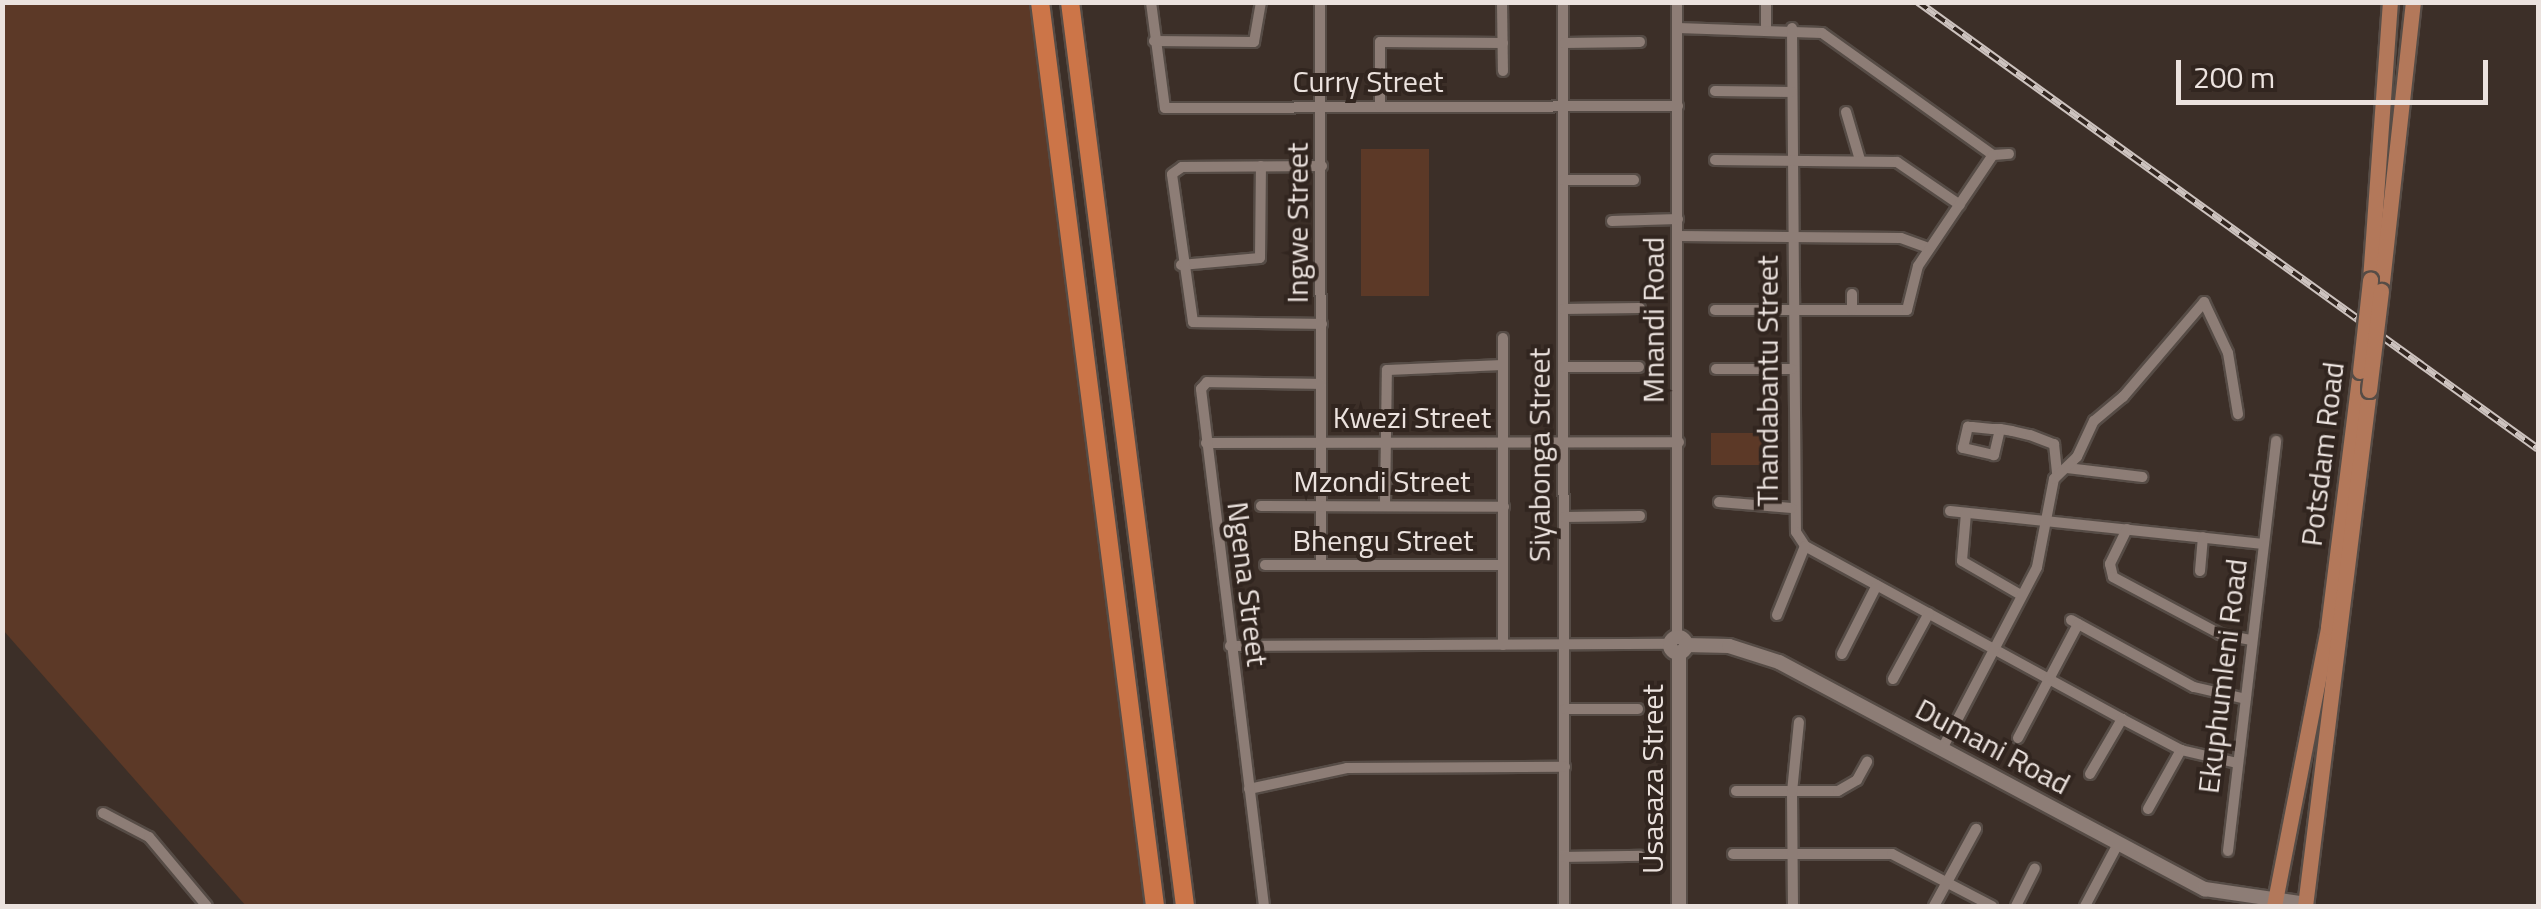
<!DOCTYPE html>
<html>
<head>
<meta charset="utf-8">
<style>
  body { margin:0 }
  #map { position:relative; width:2541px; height:909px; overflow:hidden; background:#3c2f28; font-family:"Titillium Web",sans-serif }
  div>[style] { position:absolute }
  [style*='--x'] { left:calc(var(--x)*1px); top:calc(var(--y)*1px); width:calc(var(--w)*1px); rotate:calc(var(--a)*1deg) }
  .green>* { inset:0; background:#5c3927; transform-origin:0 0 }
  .roads { filter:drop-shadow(2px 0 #564c46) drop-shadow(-2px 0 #564c46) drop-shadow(0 2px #564c46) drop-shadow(0 -2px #564c46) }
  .street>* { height:10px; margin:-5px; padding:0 5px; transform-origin:5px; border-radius:5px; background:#8d7d76 }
  .secondary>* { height:14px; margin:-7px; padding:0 7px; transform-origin:7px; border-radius:7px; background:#8d7d76 }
  .secondary>.ring { margin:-7px; padding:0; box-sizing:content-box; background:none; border:14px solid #8d7d76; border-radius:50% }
  .primary>* { height:15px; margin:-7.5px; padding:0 7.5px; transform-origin:7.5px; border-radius:7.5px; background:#b3785a }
  .highway>* { height:18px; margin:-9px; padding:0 9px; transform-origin:9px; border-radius:9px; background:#cc7548 }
  .rail>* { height:8px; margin-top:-4px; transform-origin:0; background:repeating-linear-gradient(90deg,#31251f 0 11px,#cdc3bf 0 22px); box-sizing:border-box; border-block:2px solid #cdc3bf }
  .bridges { filter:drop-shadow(2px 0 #564c46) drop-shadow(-2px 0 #564c46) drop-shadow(0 2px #564c46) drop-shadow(0 -2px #564c46) }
  .primary-bridge>* { height:15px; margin:-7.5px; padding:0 7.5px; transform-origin:7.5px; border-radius:7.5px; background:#b3785a }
  span { translate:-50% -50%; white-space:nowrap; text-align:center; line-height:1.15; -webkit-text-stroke:8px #31251f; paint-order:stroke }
  .street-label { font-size:30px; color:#ebe2de }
  .frame { position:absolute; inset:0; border:5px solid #ebe2de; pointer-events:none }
  .scale { position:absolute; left:2176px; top:60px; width:312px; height:45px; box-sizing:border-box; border:5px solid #ebe2de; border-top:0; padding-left:12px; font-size:30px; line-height:35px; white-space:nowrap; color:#ebe2de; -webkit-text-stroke:8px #31251f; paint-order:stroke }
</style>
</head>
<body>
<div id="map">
  <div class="green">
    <div style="clip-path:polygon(2px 3px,1030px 3px,1144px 906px,246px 906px,3px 630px)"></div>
    <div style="left:1361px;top:149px;width:68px;height:147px"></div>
    <div style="left:1764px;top:433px;width:32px;height:53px;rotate:90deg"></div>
  </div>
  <div class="roads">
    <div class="street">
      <div style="--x:1151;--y:2;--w:107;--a:82.5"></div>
      <div style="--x:1165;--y:108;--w:513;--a:-0.22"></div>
      <div style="--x:1320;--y:2;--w:563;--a:89.9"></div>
      <div style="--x:1502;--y:2;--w:69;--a:89.2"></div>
      <div style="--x:1563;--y:2;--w:904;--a:89.94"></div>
      <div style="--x:1766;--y:2;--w:26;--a:90"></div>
      <div style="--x:1678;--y:28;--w:144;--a:2"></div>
      <div style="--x:1822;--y:33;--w:210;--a:35.5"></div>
      <div style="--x:1792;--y:28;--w:504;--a:89.55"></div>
      <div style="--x:1796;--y:532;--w:17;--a:57"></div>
      <div style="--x:1805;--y:546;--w:361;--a:28.6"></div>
      <div style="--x:2122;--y:719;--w:67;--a:27.7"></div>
      <div style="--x:2181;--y:750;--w:57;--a:13.1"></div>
      <div style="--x:1154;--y:41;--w:100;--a:0.6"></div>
      <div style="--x:1254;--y:42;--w:41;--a:-80.1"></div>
      <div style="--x:1564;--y:43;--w:76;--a:-0.8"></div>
      <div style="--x:1715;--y:91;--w:77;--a:0.7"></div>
      <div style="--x:1380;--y:106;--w:64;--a:-90"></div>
      <div style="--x:1380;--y:42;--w:123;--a:0.5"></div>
      <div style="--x:1846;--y:112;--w:50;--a:73.7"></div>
      <div style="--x:1993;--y:155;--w:16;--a:-4"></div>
      <div style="--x:1715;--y:160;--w:182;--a:0.6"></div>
      <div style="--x:1897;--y:162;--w:76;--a:34.3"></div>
      <div style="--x:1563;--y:180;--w:71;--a:0"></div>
      <div style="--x:1612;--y:221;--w:66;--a:-1.7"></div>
      <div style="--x:1678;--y:236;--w:223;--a:0.5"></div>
      <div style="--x:1901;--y:238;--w:30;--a:20"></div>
      <div style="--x:1181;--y:265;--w:79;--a:-5.1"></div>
      <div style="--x:1260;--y:258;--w:92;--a:-89.4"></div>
      <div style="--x:1563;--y:309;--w:77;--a:-0.7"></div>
      <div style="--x:1715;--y:310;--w:192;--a:0"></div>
      <div style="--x:1907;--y:310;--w:45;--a:-76"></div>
      <div style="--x:1918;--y:266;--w:134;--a:-56"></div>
      <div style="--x:1852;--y:310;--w:16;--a:-90"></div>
      <div style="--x:1322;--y:324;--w:129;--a:-179.1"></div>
      <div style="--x:1193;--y:322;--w:149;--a:-98.1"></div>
      <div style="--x:1172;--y:174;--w:12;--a:-35"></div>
      <div style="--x:1182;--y:167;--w:140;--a:-0.4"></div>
      <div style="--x:1563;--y:367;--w:76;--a:0"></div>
      <div style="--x:1716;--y:369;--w:76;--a:0"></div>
      <div style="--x:2000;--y:429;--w:27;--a:103"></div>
      <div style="--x:1994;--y:455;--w:32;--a:-167"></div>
      <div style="--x:1963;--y:448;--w:22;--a:-77"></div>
      <div style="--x:1968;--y:427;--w:4;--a:0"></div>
      <div style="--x:1972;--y:427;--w:20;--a:6"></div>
      <div style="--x:1992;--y:429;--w:8;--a:0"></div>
      <div style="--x:2000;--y:429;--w:12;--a:9"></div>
      <div style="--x:2012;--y:431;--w:18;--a:13"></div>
      <div style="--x:2030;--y:435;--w:26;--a:21"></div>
      <div style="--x:2054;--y:444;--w:31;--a:84"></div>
      <div style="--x:1206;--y:443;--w:473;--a:-0.1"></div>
      <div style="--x:2067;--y:468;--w:76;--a:6.8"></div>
      <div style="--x:1719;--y:502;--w:73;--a:4.7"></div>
      <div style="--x:1385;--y:505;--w:135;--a:-89.2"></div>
      <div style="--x:1387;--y:370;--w:116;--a:-2.5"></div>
      <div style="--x:1261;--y:506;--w:243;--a:0.2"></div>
      <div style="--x:1950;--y:511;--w:315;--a:6"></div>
      <div style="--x:1966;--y:513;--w:48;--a:94.8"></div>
      <div style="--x:1962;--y:561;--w:68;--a:30"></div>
      <div style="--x:1564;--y:517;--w:76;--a:-0.8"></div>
      <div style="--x:2127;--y:529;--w:39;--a:116"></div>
      <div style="--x:2110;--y:564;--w:13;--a:77"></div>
      <div style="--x:2113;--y:577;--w:121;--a:28"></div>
      <div style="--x:2220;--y:634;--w:32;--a:11"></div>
      <div style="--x:1265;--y:565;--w:237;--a:0"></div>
      <div style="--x:2200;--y:571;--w:34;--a:-85"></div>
      <div style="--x:1777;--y:615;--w:74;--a:-67.9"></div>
      <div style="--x:2071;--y:620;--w:140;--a:28.6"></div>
      <div style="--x:2194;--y:687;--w:53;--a:13"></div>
      <div style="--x:1677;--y:637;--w:635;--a:-90"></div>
      <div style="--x:1503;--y:645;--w:307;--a:-90"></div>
      <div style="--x:1230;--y:646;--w:440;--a:-0.3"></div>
      <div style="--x:1842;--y:654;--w:77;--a:-63.1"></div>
      <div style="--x:1893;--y:679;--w:75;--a:-61.4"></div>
      <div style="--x:1565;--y:709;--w:73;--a:0"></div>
      <div style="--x:2018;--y:738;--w:129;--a:-62.2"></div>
      <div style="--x:1942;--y:749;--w:205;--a:-62.4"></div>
      <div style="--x:2037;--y:567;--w:90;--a:-79.1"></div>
      <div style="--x:2054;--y:479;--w:32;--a:-44"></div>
      <div style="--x:2077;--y:457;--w:40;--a:-65"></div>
      <div style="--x:2094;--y:421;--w:38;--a:-40"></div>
      <div style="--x:2123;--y:397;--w:125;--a:-49.5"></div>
      <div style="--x:2204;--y:302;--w:56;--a:64.8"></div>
      <div style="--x:2228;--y:353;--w:62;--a:80.7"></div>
      <div style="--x:2090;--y:774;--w:64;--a:-59.8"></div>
      <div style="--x:1249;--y:789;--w:100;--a:-12.1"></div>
      <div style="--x:1347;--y:768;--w:218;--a:-0.3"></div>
      <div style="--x:1736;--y:791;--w:102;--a:0"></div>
      <div style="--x:1838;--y:791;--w:22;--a:-30"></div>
      <div style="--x:1857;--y:780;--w:21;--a:-61"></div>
      <div style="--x:2148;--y:809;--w:68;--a:-60.8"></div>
      <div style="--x:103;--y:813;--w:52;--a:27.6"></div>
      <div style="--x:149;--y:837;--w:90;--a:50"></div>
      <div style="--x:2228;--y:851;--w:413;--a:-83.3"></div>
      <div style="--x:1733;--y:854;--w:159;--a:0"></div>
      <div style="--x:1892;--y:854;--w:113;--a:27.5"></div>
      <div style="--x:1564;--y:857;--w:76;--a:-0.8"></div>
      <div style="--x:1264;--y:906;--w:521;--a:-96.95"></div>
      <div style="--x:1201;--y:389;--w:9;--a:-49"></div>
      <div style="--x:1207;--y:382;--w:114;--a:1"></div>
      <div style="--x:1793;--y:906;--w:114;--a:-90.5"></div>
      <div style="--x:1792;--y:792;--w:70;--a:-84.3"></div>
      <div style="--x:1934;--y:906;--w:88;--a:-61.4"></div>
      <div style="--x:2016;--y:906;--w:42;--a:-63.4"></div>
      <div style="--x:2085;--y:906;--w:70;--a:-62"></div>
    </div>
    <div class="secondary">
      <div class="ring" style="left:1670px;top:637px;width:2px;height:2px"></div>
      <div style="--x:1686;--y:645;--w:43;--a:1.3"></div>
      <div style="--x:1729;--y:646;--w:52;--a:17.7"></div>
      <div style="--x:1779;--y:662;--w:483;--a:28.1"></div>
      <div style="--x:2205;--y:889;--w:102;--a:8.4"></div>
      <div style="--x:1679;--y:652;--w:254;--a:90"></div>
    </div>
    <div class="primary">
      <div style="--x:2370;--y:280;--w:279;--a:-85.9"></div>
      <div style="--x:2381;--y:291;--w:291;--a:-83.7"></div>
      <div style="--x:2274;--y:906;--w:284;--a:-79"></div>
      <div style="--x:2328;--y:627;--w:258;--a:-82.9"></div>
      <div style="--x:2305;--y:906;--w:520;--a:-82.93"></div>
    </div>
    <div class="highway">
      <div style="--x:1040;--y:2;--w:911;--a:82.75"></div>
      <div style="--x:1070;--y:2;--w:911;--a:82.75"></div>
    </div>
  </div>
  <div class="rail">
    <div style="--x:1918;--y:2;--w:764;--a:35.79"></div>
  </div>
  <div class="bridges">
    <div class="primary-bridge">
      <div style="--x:2360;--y:371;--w:92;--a:-83.7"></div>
      <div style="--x:2369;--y:390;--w:100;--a:-83.1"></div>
    </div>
  </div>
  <div class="street-label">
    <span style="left:1368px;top:81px">Curry Street</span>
    <span style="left:1297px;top:223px;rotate:-90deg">Ingwe Street</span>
    <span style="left:1653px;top:320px;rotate:-90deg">Mnandi Road</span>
    <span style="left:1767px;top:381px;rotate:-90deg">Thandabantu Street</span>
    <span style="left:1412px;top:417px">Kwezi Street</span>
    <span style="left:2322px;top:454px;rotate:-83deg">Potsdam Road</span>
    <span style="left:1539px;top:455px;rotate:-90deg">Siyabonga Street</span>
    <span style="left:1382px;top:481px">Mzondi Street</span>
    <span style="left:1383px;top:540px">Bhengu Street</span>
    <span style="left:1248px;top:584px;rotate:83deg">Ngena Street</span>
    <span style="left:2222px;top:676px;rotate:-83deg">Ekuphumleni Road</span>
    <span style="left:1993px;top:746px;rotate:28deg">Dumani Road</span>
    <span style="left:1652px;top:779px;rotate:-90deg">Usasaza Street</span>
  </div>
  <div class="frame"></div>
  <div class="scale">200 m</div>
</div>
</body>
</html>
